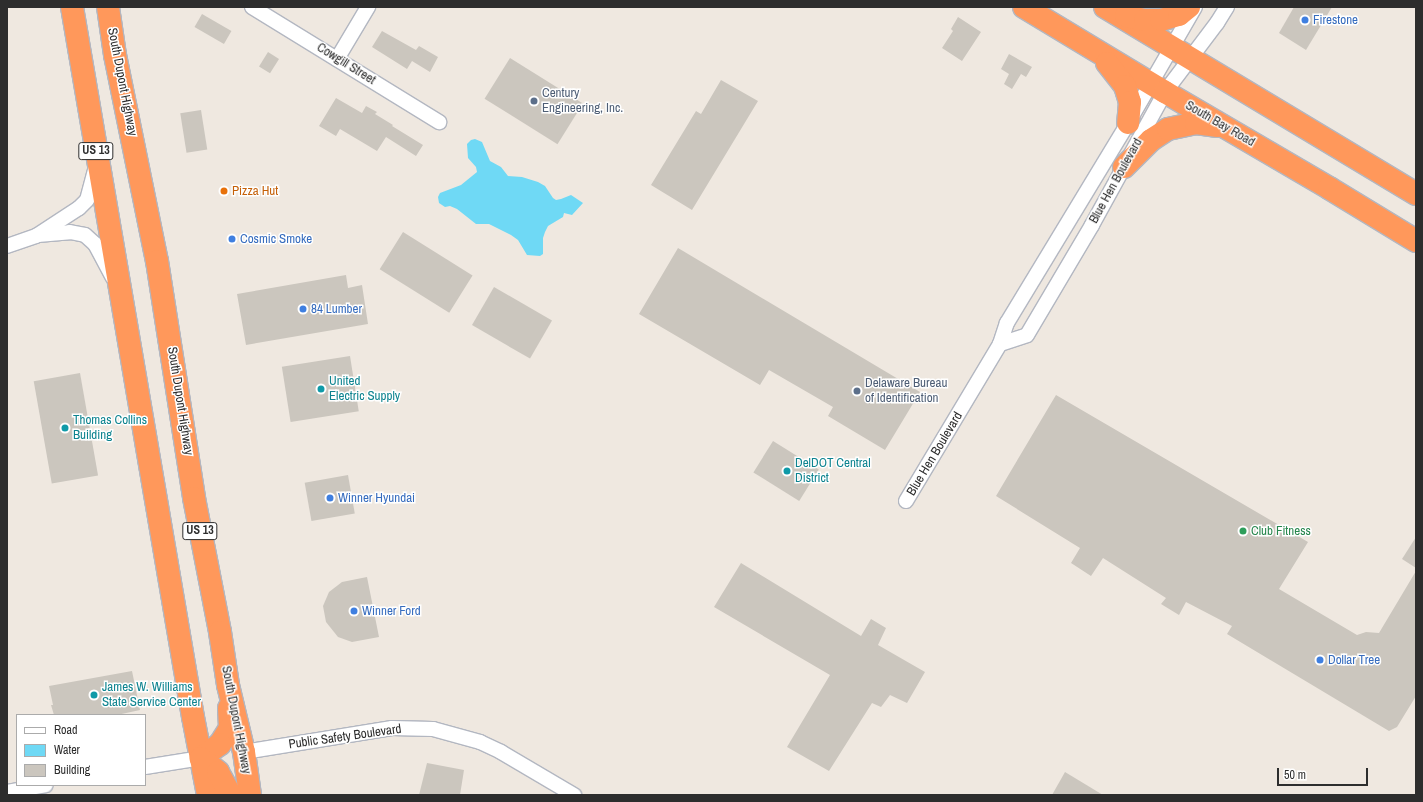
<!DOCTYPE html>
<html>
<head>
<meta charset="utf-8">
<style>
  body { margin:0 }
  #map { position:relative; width:1423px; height:802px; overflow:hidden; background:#efe8e0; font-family:"Archivo Narrow",sans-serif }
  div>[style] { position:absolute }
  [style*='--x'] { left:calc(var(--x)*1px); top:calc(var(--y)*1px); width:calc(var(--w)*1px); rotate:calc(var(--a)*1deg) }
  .water>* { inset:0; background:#6fd9f5 }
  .building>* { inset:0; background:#cbc6be; transform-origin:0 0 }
  .roads { filter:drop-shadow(1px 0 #b3b7c1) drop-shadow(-1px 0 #b3b7c1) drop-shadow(0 1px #b3b7c1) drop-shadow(0 -1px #b3b7c1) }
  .street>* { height:14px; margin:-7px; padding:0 7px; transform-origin:7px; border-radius:7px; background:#fff }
  .highway>* { height:22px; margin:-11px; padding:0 11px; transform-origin:11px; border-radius:11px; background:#ff985b }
  .dots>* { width:11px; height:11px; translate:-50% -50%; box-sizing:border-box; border:2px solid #fff; border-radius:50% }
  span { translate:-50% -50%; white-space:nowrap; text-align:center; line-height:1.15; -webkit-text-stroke:3px #fff; paint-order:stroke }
  .shield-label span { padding:1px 3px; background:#fff; border:1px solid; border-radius:3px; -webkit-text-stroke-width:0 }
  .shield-label { font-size:12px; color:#2d2d2d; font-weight:700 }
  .shop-label { font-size:13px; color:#366cbe }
  .left { translate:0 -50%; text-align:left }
  .street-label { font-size:13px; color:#2d2d2d }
  .service-label { font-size:13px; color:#4e5e75 }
  .food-label { font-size:13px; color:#c56008 }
  .culture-label { font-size:13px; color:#0d838f }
  .leisure-label { font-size:13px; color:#27864d }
  .frame { position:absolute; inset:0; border:8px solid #2d2d2d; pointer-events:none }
  .legend { position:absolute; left:16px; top:714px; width:130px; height:72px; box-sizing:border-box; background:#fff; border:1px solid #ababab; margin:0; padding:5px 7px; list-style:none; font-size:12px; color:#2d2d2d }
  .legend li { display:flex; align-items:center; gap:8px; height:20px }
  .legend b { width:20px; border:1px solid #ababab }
  .scale { position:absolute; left:1277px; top:768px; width:91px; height:18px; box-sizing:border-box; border:2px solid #2d2d2d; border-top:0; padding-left:5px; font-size:12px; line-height:14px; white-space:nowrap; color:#2d2d2d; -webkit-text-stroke:3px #fff; paint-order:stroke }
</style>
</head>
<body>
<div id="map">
  <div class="water">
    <div style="clip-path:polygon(475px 139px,482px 142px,490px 161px,501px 167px,508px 176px,522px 177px,538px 182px,545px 186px,553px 198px,556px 200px,561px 199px,571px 195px,583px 203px,572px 215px,564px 213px,563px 217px,548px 226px,545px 232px,543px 238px,543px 254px,540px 256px,527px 255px,518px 240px,511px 235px,489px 224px,476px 224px,457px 209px,450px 206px,445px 207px,439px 203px,438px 197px,440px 193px,461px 185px,477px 172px,476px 167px,468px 158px,467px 144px,471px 140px)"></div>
  </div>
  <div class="building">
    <div style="clip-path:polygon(1294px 7px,1332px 7px,1306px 50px,1279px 33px)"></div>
    <div style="left:202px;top:14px;width:34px;height:15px;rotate:30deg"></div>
    <div style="clip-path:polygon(958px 17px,981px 32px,962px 61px,942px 48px,953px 31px,951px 29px)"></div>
    <div style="clip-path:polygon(382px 31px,416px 50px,419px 46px,438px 57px,430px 72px,412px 61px,407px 69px,372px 47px)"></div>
    <div style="left:268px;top:52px;width:13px;height:17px;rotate:32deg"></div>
    <div style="clip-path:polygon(1009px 54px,1032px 67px,1026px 77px,1021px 74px,1012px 89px,1004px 84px,1009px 74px,1001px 69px)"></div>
    <div style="left:510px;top:58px;width:86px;height:48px;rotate:32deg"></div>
    <div style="clip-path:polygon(721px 80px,758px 101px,692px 210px,651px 185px,696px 111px,701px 114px)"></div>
    <div style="clip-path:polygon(336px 98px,362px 113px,366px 106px,377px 112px,375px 114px,393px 125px,392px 126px,423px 145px,416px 156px,386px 137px,377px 151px,340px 129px,336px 136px,319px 126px)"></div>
    <div style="left:201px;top:110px;width:40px;height:21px;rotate:81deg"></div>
    <div style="left:403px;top:232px;width:82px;height:44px;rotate:32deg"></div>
    <div style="clip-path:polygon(678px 248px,920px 392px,885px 450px,828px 416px,833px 407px,769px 370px,760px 385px,639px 314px)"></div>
    <div style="clip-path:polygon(346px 275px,348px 288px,362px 285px,368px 324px,246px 345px,237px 294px)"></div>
    <div style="left:494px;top:287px;width:67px;height:44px;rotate:30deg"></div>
    <div style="left:350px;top:356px;width:56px;height:69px;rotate:81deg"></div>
    <div style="left:80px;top:373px;width:104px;height:47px;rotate:80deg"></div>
    <div style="clip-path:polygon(1056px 395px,1308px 542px,1279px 589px,1357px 635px,1366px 632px,1379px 633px,1416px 571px,1416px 696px,1397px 727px,1389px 731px,1227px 634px,1232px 626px,1186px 602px,1179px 615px,1161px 604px,1166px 598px,1103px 558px,1091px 576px,1071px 563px,1080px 548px,996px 496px)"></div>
    <div style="left:773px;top:441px;width:54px;height:37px;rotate:32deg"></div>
    <div style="left:348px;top:475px;width:39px;height:44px;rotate:80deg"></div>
    <div style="clip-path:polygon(1416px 537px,1416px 568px,1402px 559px)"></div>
    <div style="clip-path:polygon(741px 563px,861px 636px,871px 619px,886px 628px,878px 645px,925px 672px,907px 703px,890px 695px,881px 707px,872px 703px,829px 771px,787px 747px,830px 675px,714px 607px)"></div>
    <div style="clip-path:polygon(367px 577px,379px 637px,352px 642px,338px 637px,326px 622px,323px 606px,329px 592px,342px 582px)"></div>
    <div style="clip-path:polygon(132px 671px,140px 710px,117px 715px,54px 715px,51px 705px,53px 705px,49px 686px)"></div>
    <div style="clip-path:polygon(427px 763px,464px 770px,460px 795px,419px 795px)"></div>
    <div style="clip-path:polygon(1065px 772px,1103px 795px,1052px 795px)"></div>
  </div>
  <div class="roads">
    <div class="street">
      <div style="--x:252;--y:7;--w:220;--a:31.6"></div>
      <div style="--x:337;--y:59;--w:61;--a:-59.2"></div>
      <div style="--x:38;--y:235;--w:32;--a:-5"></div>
      <div style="--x:70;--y:232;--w:15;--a:11"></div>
      <div style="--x:85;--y:235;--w:13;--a:42"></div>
      <div style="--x:95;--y:244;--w:38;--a:62"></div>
      <div style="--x:7;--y:246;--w:31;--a:-19"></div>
      <div style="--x:36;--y:236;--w:51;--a:-33.1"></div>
      <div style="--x:79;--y:208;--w:11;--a:-45"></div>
      <div style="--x:87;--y:200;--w:34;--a:-75"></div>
      <div style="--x:1000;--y:344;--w:28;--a:-18"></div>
      <div style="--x:1027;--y:335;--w:128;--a:-59.4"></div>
      <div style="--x:1092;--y:225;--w:152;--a:-61.2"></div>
      <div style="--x:1165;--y:92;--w:86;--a:-53"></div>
      <div style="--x:1217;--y:23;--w:19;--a:-58"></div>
      <div style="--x:906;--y:501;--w:183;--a:-59.1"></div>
      <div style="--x:1000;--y:344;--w:22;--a:-72"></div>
      <div style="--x:1007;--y:323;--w:234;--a:-58.8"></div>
      <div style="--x:1128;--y:123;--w:134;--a:-60"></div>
      <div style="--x:244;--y:752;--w:150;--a:-9.2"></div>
      <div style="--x:392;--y:728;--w:41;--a:1.4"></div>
      <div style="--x:433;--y:729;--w:49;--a:15.5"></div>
      <div style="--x:480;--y:742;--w:23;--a:25"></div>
      <div style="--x:501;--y:752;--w:85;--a:30.5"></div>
      <div style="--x:145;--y:767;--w:57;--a:-9.1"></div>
      <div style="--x:7;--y:792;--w:39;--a:-10"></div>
    </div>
    <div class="highway">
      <div style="--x:72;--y:7;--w:720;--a:80.33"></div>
      <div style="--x:193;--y:717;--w:79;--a:79.1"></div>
      <div style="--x:108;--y:7;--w:49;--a:81.7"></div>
      <div style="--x:115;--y:55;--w:210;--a:78.5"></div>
      <div style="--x:157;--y:261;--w:240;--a:81.1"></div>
      <div style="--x:194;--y:498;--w:136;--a:79"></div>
      <div style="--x:220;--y:632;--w:54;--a:81.4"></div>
      <div style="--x:228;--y:685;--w:69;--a:76.6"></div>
      <div style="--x:244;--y:752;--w:43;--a:82.1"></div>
      <div style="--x:1024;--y:7;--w:165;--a:31.1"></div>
      <div style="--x:1165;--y:92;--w:190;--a:30.3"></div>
      <div style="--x:1329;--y:188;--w:102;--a:31.3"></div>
      <div style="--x:1105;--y:7;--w:363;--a:31"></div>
      <div style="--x:1126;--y:16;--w:19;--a:12"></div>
      <div style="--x:1145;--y:20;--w:16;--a:0"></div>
      <div style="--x:1161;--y:20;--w:19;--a:-16"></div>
      <div style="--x:1179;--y:15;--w:13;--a:-39"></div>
      <div style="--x:1107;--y:63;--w:29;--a:52"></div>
      <div style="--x:1125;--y:86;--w:17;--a:73"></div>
      <div style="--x:1130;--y:102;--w:21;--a:95"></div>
      <div style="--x:1124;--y:167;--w:38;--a:-45"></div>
      <div style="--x:1151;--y:140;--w:20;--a:-33"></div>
      <div style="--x:1168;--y:129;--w:29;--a:-12"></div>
      <div style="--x:1196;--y:123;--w:22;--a:8"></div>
      <div style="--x:229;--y:708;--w:20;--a:87"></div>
      <div style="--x:230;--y:728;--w:19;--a:122"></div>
      <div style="--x:220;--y:744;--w:24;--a:144"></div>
      <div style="--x:201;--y:758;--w:22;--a:39"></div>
      <div style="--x:218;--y:772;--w:26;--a:61"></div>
    </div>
  </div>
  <div class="dots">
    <div style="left:1305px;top:20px;background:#3f7fe0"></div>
    <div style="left:534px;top:101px;background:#5c6f8a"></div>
    <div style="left:224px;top:191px;background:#e8710a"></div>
    <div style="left:232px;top:239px;background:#3f7fe0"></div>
    <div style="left:303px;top:309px;background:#3f7fe0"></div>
    <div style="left:321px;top:389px;background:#0f9aa8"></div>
    <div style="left:857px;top:391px;background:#5c6f8a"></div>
    <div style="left:65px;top:428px;background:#0f9aa8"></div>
    <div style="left:787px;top:471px;background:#0f9aa8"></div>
    <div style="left:330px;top:498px;background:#3f7fe0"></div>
    <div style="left:1243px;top:531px;background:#2e9e5b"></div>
    <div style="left:354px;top:611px;background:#3f7fe0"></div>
    <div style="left:1320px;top:660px;background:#3f7fe0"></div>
    <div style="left:94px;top:695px;background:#0f9aa8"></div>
  </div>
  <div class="shield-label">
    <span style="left:96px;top:151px">US 13</span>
    <span style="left:200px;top:531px">US 13</span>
  </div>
  <div class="shop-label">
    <span class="left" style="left:1313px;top:20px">Firestone</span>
    <span class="left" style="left:240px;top:239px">Cosmic Smoke</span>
    <span class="left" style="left:311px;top:309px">84 Lumber</span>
    <span class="left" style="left:338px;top:498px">Winner Hyundai</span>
    <span class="left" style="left:362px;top:611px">Winner Ford</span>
    <span class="left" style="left:1328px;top:660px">Dollar Tree</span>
  </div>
  <div class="street-label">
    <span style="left:346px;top:64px;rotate:32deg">Cowgill Street</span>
    <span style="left:122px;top:82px;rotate:79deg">South Dupont Highway</span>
    <span style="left:1220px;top:124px;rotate:30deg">South Bay Road</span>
    <span style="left:1116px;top:181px;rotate:-61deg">Blue Hen Boulevard</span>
    <span style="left:180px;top:401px;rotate:81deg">South Dupont Highway</span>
    <span style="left:935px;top:454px;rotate:-59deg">Blue Hen Boulevard</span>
    <span style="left:236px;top:720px;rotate:79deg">South Dupont Highway</span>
    <span style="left:345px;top:737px;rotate:-8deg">Public Safety Boulevard</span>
  </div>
  <div class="service-label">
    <span class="left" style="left:542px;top:101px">Century<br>Engineering, Inc.</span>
    <span class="left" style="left:865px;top:391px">Delaware Bureau<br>of Identification</span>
  </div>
  <div class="food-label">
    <span class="left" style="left:232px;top:191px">Pizza Hut</span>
  </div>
  <div class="culture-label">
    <span class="left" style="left:329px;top:389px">United<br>Electric Supply</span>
    <span class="left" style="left:73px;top:428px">Thomas Collins<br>Building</span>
    <span class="left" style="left:795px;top:471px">DelDOT Central<br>District</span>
    <span class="left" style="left:102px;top:695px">James W. Williams<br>State Service Center</span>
  </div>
  <div class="leisure-label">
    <span class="left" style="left:1251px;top:531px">Club Fitness</span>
  </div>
  <div class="frame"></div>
  <ul class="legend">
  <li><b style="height:5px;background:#fff"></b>Road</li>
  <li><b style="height:11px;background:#6fd9f5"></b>Water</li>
  <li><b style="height:11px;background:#cbc6be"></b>Building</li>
  </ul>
  <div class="scale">50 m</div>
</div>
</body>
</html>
